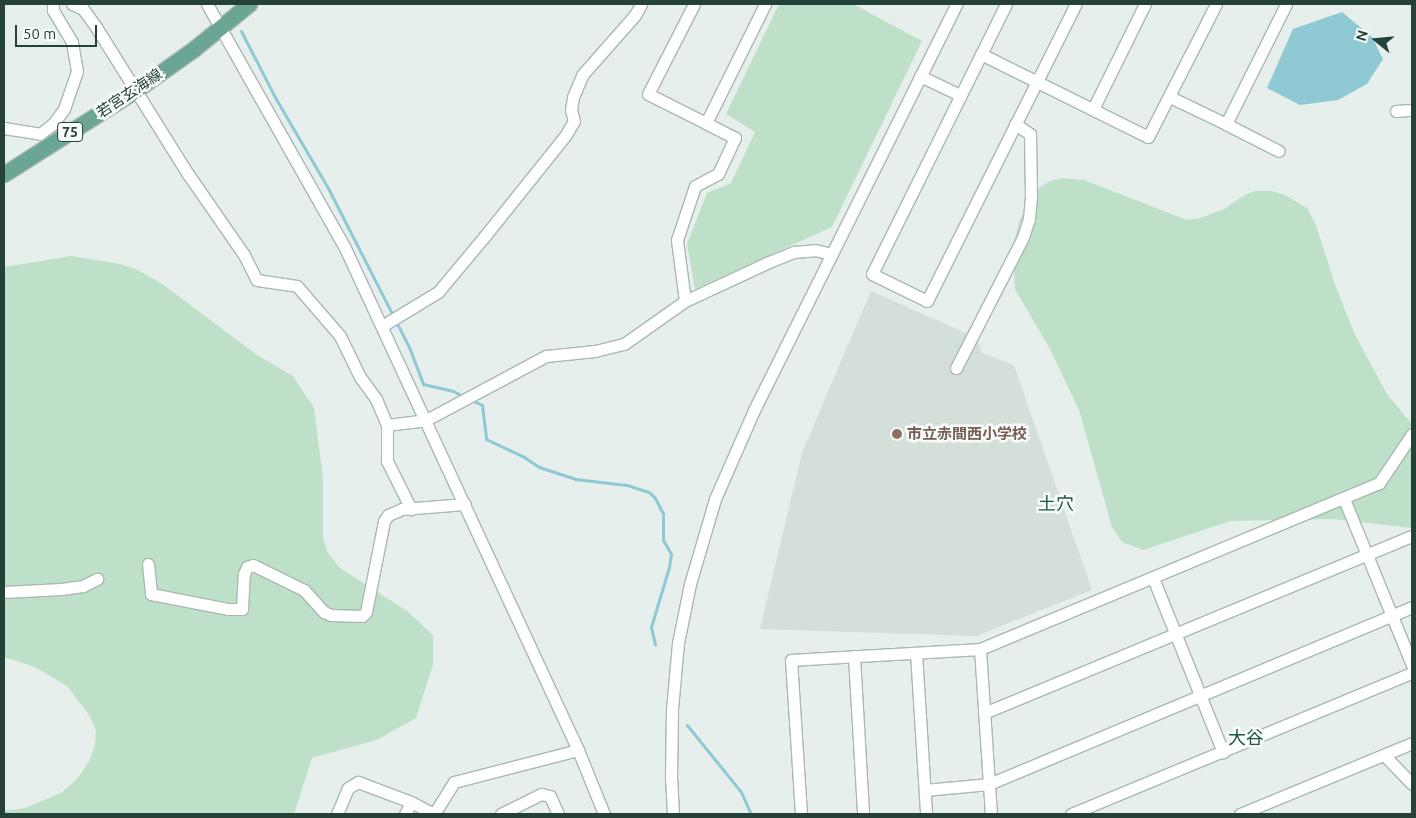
<!DOCTYPE html>
<html>
<head>
<meta charset="utf-8">
<style>
  body { margin:0 }
  #map { position:relative; width:1416px; height:818px; overflow:hidden; background:#e6efeb; font-family:Ubuntu,"Noto Sans JP",sans-serif }
  div>[style] { position:absolute }
  [style*='--x'] { left:calc(var(--x)*1px); top:calc(var(--y)*1px); width:calc(var(--w)*1px); rotate:calc(var(--a)*1deg) }
  .built>* { inset:0; background:#d4dfda }
  .green>* { inset:0; background:#bfe0c8 }
  .water>* { inset:0; background:#8ec9d4 }
  .stream>* { height:3px; margin:-1.5px; padding:0 1.5px; transform-origin:1.5px; border-radius:1.5px; background:#8ec9d4 }
  .roads { filter:drop-shadow(1px 0 #a8b8b2) drop-shadow(-1px 0 #a8b8b2) drop-shadow(0 1px #a8b8b2) drop-shadow(0 -1px #a8b8b2) }
  .minor>* { height:11px; margin:-5.5px; padding:0 5.5px; transform-origin:5.5px; border-radius:5.5px; background:#fff }
  .major>* { height:15px; margin:-7.5px; padding:0 7.5px; transform-origin:7.5px; border-radius:7.5px; background:#6aa596 }
  .dots>* { width:14px; height:14px; translate:-50% -50%; box-sizing:border-box; border:2px solid #f7fbf9; border-radius:50% }
  span { translate:-50% -50%; white-space:nowrap; text-align:center; line-height:1.15; -webkit-text-stroke:5px #f7fbf9; paint-order:stroke }
  .shield-label span { padding:1px 4px; background:#f7fbf9; border:1px solid; border-radius:4px; -webkit-text-stroke-width:0 }
  .shield-label { font-size:14px; color:#24423a; font-weight:700 }
  .street-label { font-size:15px; color:#24423a }
  .education-label { font-size:15px; color:#785e54; font-weight:700 }
  .left { translate:0 -50%; text-align:left }
  .quarter-label { font-size:18px; color:#1f5548 }
  .frame { position:absolute; inset:0; border:5px solid #24423a; pointer-events:none }
  .north { position:absolute; left:1351px; top:15px; width:50px; height:50px; -webkit-text-stroke:4px #f7fbf9; paint-order:stroke; rotate:287deg; font-size:14px; font-weight:700; line-height:20px; text-align:center; color:#24423a }
  .north::after { content:''; display:block; margin:auto; width:18px; height:22px; background:#24423a; clip-path:polygon(50% 0,100% 100%,50% 72%,0 100%) }
  .scale { position:absolute; left:15px; top:25px; width:82px; height:22px; box-sizing:border-box; border:2px solid #24423a; border-top:0; padding-left:6px; font-size:15px; line-height:18px; white-space:nowrap; color:#24423a; -webkit-text-stroke:4px #f7fbf9; paint-order:stroke }
</style>
</head>
<body>
<div id="map">
  <div class="built">
    <div style="clip-path:polygon(871px 291px,977px 338px,982px 353px,1014px 365px,1092px 590px,976px 636px,760px 629px,802px 453px)"></div>
  </div>
  <div class="green">
    <div style="clip-path:polygon(779px 4px,853px 4px,922px 41px,832px 227px,695px 289px,687px 244px,707px 193px,731px 183px,755px 132px,726px 114px)"></div>
    <div style="clip-path:polygon(1062px 178px,1084px 180px,1187px 220px,1200px 218px,1224px 209px,1243px 196px,1255px 191px,1272px 191px,1285px 195px,1307px 208px,1316px 225px,1334px 282px,1355px 335px,1387px 394px,1412px 424px,1412px 528px,1333px 519px,1230px 521px,1143px 550px,1122px 542px,1112px 527px,1079px 410px,1050px 349px,1015px 289px,1013px 245px,1020px 219px,1037px 189px,1050px 181px)"></div>
    <div style="clip-path:polygon(71px 256px,120px 264px,136px 269px,161px 283px,257px 355px,293px 376px,314px 408px,323px 478px,323px 538px,328px 553px,340px 568px,407px 611px,433px 635px,433px 665px,416px 718px,379px 739px,312px 758px,294px 814px,4px 814px,4px 811px,25px 808px,61px 793px,77px 779px,89px 762px,95px 745px,96px 730px,89px 715px,67px 686px,35px 667px,4px 657px,4px 267px)"></div>
  </div>
  <div class="water">
    <div style="clip-path:polygon(1342px 12px,1372px 37px,1383px 59px,1367px 84px,1338px 100px,1300px 105px,1267px 88px,1293px 29px)"></div>
  </div>
  <div class="stream">
    <div style="--x:241;--y:31;--w:76;--a:62.8"></div>
    <div style="--x:276;--y:99;--w:103;--a:59.7"></div>
    <div style="--x:328;--y:188;--w:178;--a:63"></div>
    <div style="--x:409;--y:347;--w:40;--a:69"></div>
    <div style="--x:423;--y:384;--w:31;--a:13"></div>
    <div style="--x:453;--y:391;--w:11;--a:27"></div>
    <div style="--x:471;--y:400;--w:12;--a:24"></div>
    <div style="--x:482;--y:405;--w:34;--a:83"></div>
    <div style="--x:486;--y:439;--w:42;--a:25.3"></div>
    <div style="--x:524;--y:457;--w:18;--a:34"></div>
    <div style="--x:539;--y:467;--w:38;--a:18"></div>
    <div style="--x:575;--y:479;--w:52;--a:6.6"></div>
    <div style="--x:627;--y:485;--w:23;--a:18"></div>
    <div style="--x:649;--y:492;--w:8;--a:45"></div>
    <div style="--x:655;--y:498;--w:18;--a:63"></div>
    <div style="--x:663;--y:514;--w:26;--a:90"></div>
    <div style="--x:663;--y:540;--w:16;--a:60"></div>
    <div style="--x:671;--y:554;--w:13;--a:99"></div>
    <div style="--x:669;--y:567;--w:63;--a:106.7"></div>
    <div style="--x:651;--y:627;--w:18;--a:77"></div>
    <div style="--x:687;--y:725;--w:86;--a:51.1"></div>
    <div style="--x:741;--y:792;--w:24;--a:66"></div>
  </div>
  <div class="roads">
    <div class="minor">
      <div style="--x:72;--y:4;--w:12;--a:24"></div>
      <div style="--x:83;--y:9;--w:22;--a:54"></div>
      <div style="--x:96;--y:27;--w:173;--a:58"></div>
      <div style="--x:188;--y:174;--w:98;--a:55.3"></div>
      <div style="--x:244;--y:255;--w:28;--a:63"></div>
      <div style="--x:257;--y:280;--w:40;--a:8.5"></div>
      <div style="--x:297;--y:286;--w:66;--a:49.3"></div>
      <div style="--x:340;--y:336;--w:46;--a:64"></div>
      <div style="--x:360;--y:377;--w:27;--a:54"></div>
      <div style="--x:376;--y:399;--w:28;--a:67"></div>
      <div style="--x:387;--y:425;--w:36;--a:90"></div>
      <div style="--x:387;--y:461;--w:54;--a:63.4"></div>
      <div style="--x:207;--y:4;--w:280;--a:60.5"></div>
      <div style="--x:345;--y:248;--w:553;--a:65.1"></div>
      <div style="--x:578;--y:750;--w:69;--a:67.9"></div>
      <div style="--x:694;--y:4;--w:101;--a:117.1"></div>
      <div style="--x:648;--y:94;--w:65;--a:26.6"></div>
      <div style="--x:706;--y:123;--w:133;--a:-63.6"></div>
      <div style="--x:1006;--y:4;--w:301;--a:116.4"></div>
      <div style="--x:872;--y:274;--w:61;--a:26.1"></div>
      <div style="--x:927;--y:301;--w:332;--a:-63.4"></div>
      <div style="--x:981;--y:54;--w:186;--a:26.4"></div>
      <div style="--x:1148;--y:137;--w:149;--a:-62.9"></div>
      <div style="--x:920;--y:76;--w:44;--a:25.4"></div>
      <div style="--x:1170;--y:97;--w:62;--a:25.7"></div>
      <div style="--x:1226;--y:124;--w:134;--a:-63.4"></div>
      <div style="--x:1093;--y:109;--w:117;--a:-63.7"></div>
      <div style="--x:1396;--y:111;--w:16;--a:-4"></div>
      <div style="--x:1226;--y:124;--w:59;--a:27"></div>
      <div style="--x:4;--y:128;--w:36;--a:9"></div>
      <div style="--x:40;--y:134;--w:16;--a:-38"></div>
      <div style="--x:53;--y:124;--w:19;--a:-54"></div>
      <div style="--x:64;--y:109;--w:40;--a:-71.1"></div>
      <div style="--x:77;--y:71;--w:29;--a:-100"></div>
      <div style="--x:72;--y:42;--w:37;--a:-121"></div>
      <div style="--x:53;--y:10;--w:6;--a:-90"></div>
      <div style="--x:685;--y:301;--w:62;--a:-97.5"></div>
      <div style="--x:677;--y:240;--w:57;--a:-71.6"></div>
      <div style="--x:695;--y:186;--w:26;--a:-28"></div>
      <div style="--x:718;--y:174;--w:40;--a:-65"></div>
      <div style="--x:735;--y:138;--w:33;--a:-153"></div>
      <div style="--x:382;--y:326;--w:66;--a:-31.3"></div>
      <div style="--x:438;--y:292;--w:72;--a:-50.1"></div>
      <div style="--x:484;--y:237;--w:129;--a:-51.3"></div>
      <div style="--x:565;--y:136;--w:17;--a:-59"></div>
      <div style="--x:574;--y:121;--w:11;--a:-105"></div>
      <div style="--x:571;--y:110;--w:13;--a:-81"></div>
      <div style="--x:573;--y:97;--w:25;--a:-67"></div>
      <div style="--x:583;--y:74;--w:79;--a:-48.6"></div>
      <div style="--x:635;--y:15;--w:13;--a:-61"></div>
      <div style="--x:956;--y:368;--w:147;--a:-62.9"></div>
      <div style="--x:1023;--y:237;--w:19;--a:-72"></div>
      <div style="--x:1029;--y:219;--w:23;--a:-85"></div>
      <div style="--x:1031;--y:196;--w:62;--a:-90.9"></div>
      <div style="--x:1030;--y:134;--w:18;--a:-146"></div>
      <div style="--x:387;--y:425;--w:39;--a:-7"></div>
      <div style="--x:426;--y:420;--w:136;--a:-28.1"></div>
      <div style="--x:546;--y:356;--w:49;--a:-5.8"></div>
      <div style="--x:595;--y:351;--w:30;--a:-14"></div>
      <div style="--x:624;--y:344;--w:75;--a:-35.2"></div>
      <div style="--x:685;--y:301;--w:93;--a:-24.9"></div>
      <div style="--x:769;--y:262;--w:27;--a:-22"></div>
      <div style="--x:794;--y:252;--w:21;--a:-5"></div>
      <div style="--x:815;--y:250;--w:16;--a:14"></div>
      <div style="--x:1344;--y:499;--w:179;--a:67.7"></div>
      <div style="--x:148;--y:564;--w:30;--a:84"></div>
      <div style="--x:151;--y:594;--w:78;--a:11"></div>
      <div style="--x:228;--y:609;--w:14;--a:0"></div>
      <div style="--x:242;--y:609;--w:35;--a:-87"></div>
      <div style="--x:244;--y:574;--w:8;--a:-67"></div>
      <div style="--x:247;--y:567;--w:6;--a:-18"></div>
      <div style="--x:253;--y:565;--w:57;--a:26.1"></div>
      <div style="--x:304;--y:590;--w:30;--a:48"></div>
      <div style="--x:324;--y:612;--w:8;--a:23"></div>
      <div style="--x:331;--y:615;--w:31;--a:2"></div>
      <div style="--x:362;--y:616;--w:6;--a:-45"></div>
      <div style="--x:366;--y:612;--w:93;--a:-78.8"></div>
      <div style="--x:384;--y:521;--w:7;--a:-56"></div>
      <div style="--x:388;--y:515;--w:15;--a:-23"></div>
      <div style="--x:402;--y:509;--w:63;--a:-4.5"></div>
      <div style="--x:1153;--y:578;--w:188;--a:68.1"></div>
      <div style="--x:4;--y:592;--w:57;--a:-3"></div>
      <div style="--x:61;--y:589;--w:22;--a:-8"></div>
      <div style="--x:83;--y:586;--w:16;--a:-27"></div>
      <div style="--x:980;--y:649;--w:165;--a:86.2"></div>
      <div style="--x:916;--y:653;--w:161;--a:86.4"></div>
      <div style="--x:854;--y:656;--w:158;--a:86.7"></div>
      <div style="--x:984;--y:713;--w:463;--a:-22.5"></div>
      <div style="--x:1384;--y:755;--w:40;--a:46"></div>
      <div style="--x:925;--y:790;--w:64;--a:-5.4"></div>
      <div style="--x:989;--y:784;--w:459;--a:-22.7"></div>
      <div style="--x:337;--y:814;--w:28;--a:-67"></div>
      <div style="--x:348;--y:788;--w:12;--a:-31"></div>
      <div style="--x:358;--y:782;--w:57;--a:20.7"></div>
      <div style="--x:411;--y:802;--w:26;--a:28"></div>
      <div style="--x:405;--y:814;--w:13;--a:-63"></div>
      <div style="--x:434;--y:814;--w:38;--a:-58"></div>
      <div style="--x:454;--y:782;--w:128;--a:-14.5"></div>
      <div style="--x:501;--y:814;--w:45;--a:-26.6"></div>
      <div style="--x:541;--y:794;--w:9;--a:13"></div>
      <div style="--x:550;--y:796;--w:20;--a:66"></div>
      <div style="--x:673;--y:814;--w:35;--a:-93"></div>
      <div style="--x:671;--y:779;--w:70;--a:-89.2"></div>
      <div style="--x:672;--y:709;--w:66;--a:-84.8"></div>
      <div style="--x:678;--y:643;--w:60;--a:-78.5"></div>
      <div style="--x:690;--y:584;--w:89;--a:-73.6"></div>
      <div style="--x:715;--y:499;--w:97;--a:-66.3"></div>
      <div style="--x:754;--y:410;--w:453;--a:-63.5"></div>
      <div style="--x:801;--y:814;--w:154;--a:-93.7"></div>
      <div style="--x:791;--y:660;--w:189;--a:-3.3"></div>
      <div style="--x:980;--y:649;--w:432;--a:-22.6"></div>
      <div style="--x:1379;--y:483;--w:59;--a:-56"></div>
      <div style="--x:1071;--y:814;--w:369;--a:-22.5"></div>
      <div style="--x:1240;--y:814;--w:186;--a:-22.4"></div>
    </div>
    <div class="major">
      <div style="--x:4;--y:174;--w:156;--a:-32.5"></div>
      <div style="--x:136;--y:90;--w:72;--a:-35.4"></div>
      <div style="--x:195;--y:48;--w:70;--a:-39.2"></div>
    </div>
  </div>
  <div class="dots">
    <div style="left:897px;top:434px;background:#8d6e63"></div>
  </div>
  <div class="shield-label">
    <span style="left:70px;top:132px">75</span>
  </div>
  <div class="street-label">
    <span style="left:129px;top:93px;rotate:-34deg">若宮玄海線</span>
  </div>
  <div class="education-label">
    <span class="left" style="left:907px;top:434px">市立赤間西小学校</span>
  </div>
  <div class="quarter-label">
    <span style="left:1056px;top:503px">土穴</span>
    <span style="left:1246px;top:737px">大谷</span>
  </div>
  <div class="frame"></div>
  <div class="north">N</div>
  <div class="scale">50 m</div>
</div>
</body>
</html>
